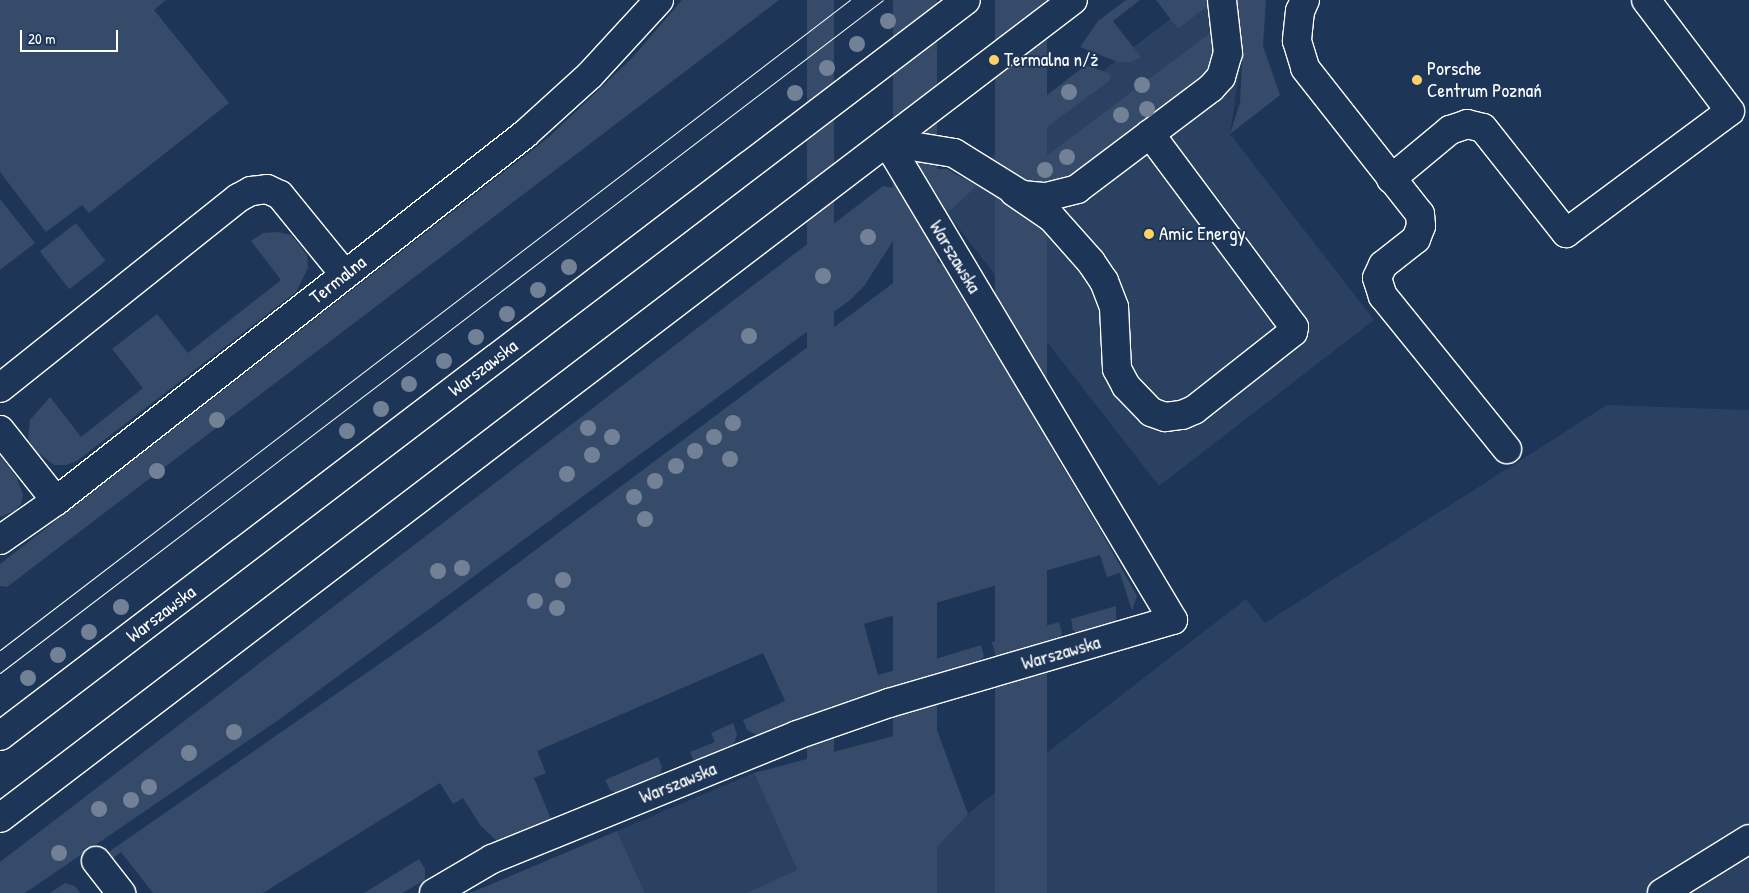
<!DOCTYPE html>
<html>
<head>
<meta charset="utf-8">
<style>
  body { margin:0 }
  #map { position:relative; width:1749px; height:893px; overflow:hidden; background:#1d3557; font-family:"Patrick Hand",sans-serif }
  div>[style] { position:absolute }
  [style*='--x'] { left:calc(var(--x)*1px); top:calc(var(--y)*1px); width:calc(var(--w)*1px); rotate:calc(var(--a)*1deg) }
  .built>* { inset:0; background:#2a4161 }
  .green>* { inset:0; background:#364b69; transform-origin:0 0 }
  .roads { filter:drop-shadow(1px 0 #fff) drop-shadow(-1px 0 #fff) drop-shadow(0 1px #fff) drop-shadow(0 -1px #fff) }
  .minor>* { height:28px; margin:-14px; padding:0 14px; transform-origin:14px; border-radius:14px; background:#1d3557 }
  .major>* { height:28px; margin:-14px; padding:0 14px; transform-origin:14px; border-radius:14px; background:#1d3557 }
  .tram>* { height:1px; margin:-0.5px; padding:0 0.5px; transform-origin:0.5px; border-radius:0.5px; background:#fff }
  .trees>* { width:16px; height:16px; margin:-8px; border-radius:50%; background:#738196 }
  .dots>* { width:14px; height:14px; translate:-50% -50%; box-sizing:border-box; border:2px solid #1d3557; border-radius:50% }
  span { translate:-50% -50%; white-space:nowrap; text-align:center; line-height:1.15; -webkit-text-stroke:4px #1d3557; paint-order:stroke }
  .poi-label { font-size:19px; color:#fff }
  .left { translate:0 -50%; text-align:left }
  .street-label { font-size:19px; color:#fff }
  .scale { position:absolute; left:20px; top:30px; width:98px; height:22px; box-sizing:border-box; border:2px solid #fff; border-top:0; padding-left:6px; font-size:15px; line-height:18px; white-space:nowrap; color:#fff; -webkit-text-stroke:4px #1d3557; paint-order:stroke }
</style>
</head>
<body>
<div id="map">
  <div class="built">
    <div style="clip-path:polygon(1195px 0,1250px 0,1230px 134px,1374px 320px,1159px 486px,936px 199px)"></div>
    <div style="clip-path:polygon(1607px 405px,1749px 410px,1749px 893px,865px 893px,1246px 599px,1265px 623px)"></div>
    <div style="clip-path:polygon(754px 773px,797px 870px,746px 893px,645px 893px,617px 831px)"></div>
  </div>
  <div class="green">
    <div style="clip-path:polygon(0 0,166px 0,154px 10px,229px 103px,89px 213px,82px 205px,46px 232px,0 172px)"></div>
    <div style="clip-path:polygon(682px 0,779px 0,7px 587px,0 586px,0 564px,549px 137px,631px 59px)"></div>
    <div style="left:807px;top:0;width:27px;height:1016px"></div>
    <div style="left:893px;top:0;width:44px;height:1124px"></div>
    <div style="left:995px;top:0;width:52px;height:1251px"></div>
    <div style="clip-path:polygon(1126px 0,1140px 0,1113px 21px,1141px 57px,1132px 62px,1118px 62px,1080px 47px,1098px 21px)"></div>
    <div style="clip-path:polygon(1156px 0,1210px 0,1210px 4px,1178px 29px)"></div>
    <div style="clip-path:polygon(1235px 0,1266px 0,1263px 46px,1280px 95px,1230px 134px,1240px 103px,1242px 62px)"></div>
    <div style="clip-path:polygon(1214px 30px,1217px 48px,1207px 71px,1082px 172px,1044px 184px,1030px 184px,1017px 178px)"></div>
    <div style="clip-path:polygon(1086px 65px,1108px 73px,1111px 76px,1109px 81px,1020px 147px,1014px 149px,1004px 145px,999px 136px,1003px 129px)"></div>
    <div style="clip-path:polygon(924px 169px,947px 169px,977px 186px,947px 213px)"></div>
    <div style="clip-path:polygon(883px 186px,894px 188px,896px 214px,893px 241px,864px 286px,850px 300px,277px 721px,25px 893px,0 893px,0 862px)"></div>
    <div style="clip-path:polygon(0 199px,35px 243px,0 270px)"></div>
    <div style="left:76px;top:223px;width:48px;height:46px;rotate:52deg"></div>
    <div style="clip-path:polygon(278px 232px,291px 235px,307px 255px,308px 268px,296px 292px,77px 461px,66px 465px,54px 465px,34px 450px,28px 438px,30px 420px,50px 397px,81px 437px,143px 388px,112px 349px,157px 314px,188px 353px,281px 280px,251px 241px,263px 233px)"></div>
    <div style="clip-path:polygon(933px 260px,942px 264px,1099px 528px,1137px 596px,1132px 611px,1120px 573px,1107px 577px,1100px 555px,864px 624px,878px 675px,917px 664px,920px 675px,916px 682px,757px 735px,747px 730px,743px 720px,785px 701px,763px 653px,537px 751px,546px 773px,534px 778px,551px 819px,498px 842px,480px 825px,463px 798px,453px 804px,440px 783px,263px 893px,153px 893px,121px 852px,108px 862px,103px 856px,431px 628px,916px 266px)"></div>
    <div style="clip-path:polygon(0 456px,17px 478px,23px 495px,21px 504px,14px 511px,0 517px)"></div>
    <div style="clip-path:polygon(1116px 606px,1116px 624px,1080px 635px,1073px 630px,1071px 619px)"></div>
    <div style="clip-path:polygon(1059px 622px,1062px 634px,1058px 641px,1002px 657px,995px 653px,992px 642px)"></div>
    <div style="clip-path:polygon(981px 645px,984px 656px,979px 663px,938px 675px,931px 671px,929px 661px)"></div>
    <div style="clip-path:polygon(733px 723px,737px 734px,734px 744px,694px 761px,690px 752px,715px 742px,711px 733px)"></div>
    <div style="clip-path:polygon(935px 725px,968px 814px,894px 893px,746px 893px,797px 870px,754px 773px)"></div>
    <div style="clip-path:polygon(658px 757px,662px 767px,660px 775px,616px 793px,610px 790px,605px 780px)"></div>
    <div style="clip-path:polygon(617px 831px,645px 893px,470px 893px)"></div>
    <div style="clip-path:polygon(419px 859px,425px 869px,425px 880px,402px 893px,364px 893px)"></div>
    <div style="clip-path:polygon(65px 883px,75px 886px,80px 893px,50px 893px)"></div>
  </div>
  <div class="roads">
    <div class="minor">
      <div style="--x:1305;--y:0;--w:12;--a:114"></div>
      <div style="--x:1300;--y:11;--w:30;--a:96"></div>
      <div style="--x:1297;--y:41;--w:28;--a:73"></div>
      <div style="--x:1305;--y:68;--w:186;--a:51.8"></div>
      <div style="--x:1420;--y:214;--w:12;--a:85"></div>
      <div style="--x:1421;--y:226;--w:14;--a:111"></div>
      <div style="--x:1416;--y:239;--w:42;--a:141.8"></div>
      <div style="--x:1383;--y:265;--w:14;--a:115"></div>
      <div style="--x:1377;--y:278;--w:19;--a:72"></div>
      <div style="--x:1383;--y:296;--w:197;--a:51"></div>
      <div style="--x:887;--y:142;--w:68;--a:9.3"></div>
      <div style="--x:954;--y:153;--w:80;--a:31.7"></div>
      <div style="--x:1022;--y:195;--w:24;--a:5"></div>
      <div style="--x:1046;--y:197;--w:32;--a:-14"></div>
      <div style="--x:1077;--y:189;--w:168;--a:-37"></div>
      <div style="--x:1211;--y:88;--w:15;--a:-48"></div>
      <div style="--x:1221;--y:77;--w:25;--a:-74"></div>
      <div style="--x:1228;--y:53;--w:53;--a:-96.5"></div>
      <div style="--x:1391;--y:179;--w:77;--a:-39.7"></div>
      <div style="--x:1450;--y:130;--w:18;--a:-19"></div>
      <div style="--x:1467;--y:124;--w:16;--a:14"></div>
      <div style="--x:1483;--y:128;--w:134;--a:51.7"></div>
      <div style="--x:1566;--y:233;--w:204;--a:-36.6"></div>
      <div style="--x:1730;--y:111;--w:139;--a:-127.1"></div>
      <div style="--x:1014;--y:192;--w:46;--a:34.4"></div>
      <div style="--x:1052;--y:218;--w:59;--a:48.4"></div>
      <div style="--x:1091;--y:262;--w:23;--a:56"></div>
      <div style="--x:1104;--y:281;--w:28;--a:69"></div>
      <div style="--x:1114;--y:307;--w:62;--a:87.2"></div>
      <div style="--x:1117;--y:369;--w:19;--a:62"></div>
      <div style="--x:1126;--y:386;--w:36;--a:46"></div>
      <div style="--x:1151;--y:412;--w:15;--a:20"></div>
      <div style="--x:1165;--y:417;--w:17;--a:-7"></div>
      <div style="--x:1182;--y:415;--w:13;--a:-23"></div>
      <div style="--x:1194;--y:410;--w:126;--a:-38.2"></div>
      <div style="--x:1293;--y:332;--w:5;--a:-79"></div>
      <div style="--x:1294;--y:327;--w:241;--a:-126.7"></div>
      <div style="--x:0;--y:388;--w:305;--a:-38.6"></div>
      <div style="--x:238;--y:198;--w:15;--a:-28"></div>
      <div style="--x:251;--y:191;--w:16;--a:-7"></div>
      <div style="--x:267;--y:189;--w:14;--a:25"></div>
      <div style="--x:280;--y:195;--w:103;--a:50.9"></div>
      <div style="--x:0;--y:430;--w:90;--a:51.7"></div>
      <div style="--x:0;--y:540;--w:68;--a:-34.9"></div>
      <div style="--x:56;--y:501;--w:596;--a:-38.04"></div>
      <div style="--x:525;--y:134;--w:88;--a:-42.2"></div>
      <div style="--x:590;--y:75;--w:102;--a:-47.4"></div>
      <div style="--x:96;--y:861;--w:41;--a:52"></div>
      <div style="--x:434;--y:893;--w:67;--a:-30.4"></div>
      <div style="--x:492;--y:859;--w:329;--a:-22.1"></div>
      <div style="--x:797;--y:735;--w:97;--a:-19.2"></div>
      <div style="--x:889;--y:703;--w:296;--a:-16.3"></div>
      <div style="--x:1173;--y:620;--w:557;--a:-120.89"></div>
      <div style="--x:1662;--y:893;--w:102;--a:-31.8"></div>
    </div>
    <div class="major">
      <div style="--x:0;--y:736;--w:1214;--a:-37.3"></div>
      <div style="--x:0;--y:818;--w:1349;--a:-37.32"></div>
    </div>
  </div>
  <div class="tram">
    <div style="--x:0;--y:650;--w:1070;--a:-37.41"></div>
    <div style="--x:0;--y:673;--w:1110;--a:-37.31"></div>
  </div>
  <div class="trees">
    <div style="left:888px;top:21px"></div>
    <div style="left:857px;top:44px"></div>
    <div style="left:827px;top:68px"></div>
    <div style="left:1142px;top:85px"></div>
    <div style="left:1069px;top:92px"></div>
    <div style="left:795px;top:93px"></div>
    <div style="left:1147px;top:109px"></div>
    <div style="left:1121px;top:115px"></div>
    <div style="left:1067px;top:157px"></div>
    <div style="left:1045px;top:170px"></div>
    <div style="left:868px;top:237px"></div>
    <div style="left:569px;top:267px"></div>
    <div style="left:823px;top:276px"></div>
    <div style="left:538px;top:290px"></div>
    <div style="left:507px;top:314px"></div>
    <div style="left:749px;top:336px"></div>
    <div style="left:476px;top:337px"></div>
    <div style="left:444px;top:361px"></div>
    <div style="left:409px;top:384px"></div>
    <div style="left:381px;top:409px"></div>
    <div style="left:217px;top:420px"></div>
    <div style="left:733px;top:423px"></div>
    <div style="left:588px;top:428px"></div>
    <div style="left:347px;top:431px"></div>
    <div style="left:612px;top:437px"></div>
    <div style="left:714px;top:437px"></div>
    <div style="left:695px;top:451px"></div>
    <div style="left:592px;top:455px"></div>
    <div style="left:730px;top:459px"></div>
    <div style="left:676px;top:466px"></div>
    <div style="left:157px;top:471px"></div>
    <div style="left:567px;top:474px"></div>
    <div style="left:655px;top:481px"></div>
    <div style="left:634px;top:497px"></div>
    <div style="left:645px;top:519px"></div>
    <div style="left:462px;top:568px"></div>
    <div style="left:438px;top:571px"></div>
    <div style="left:563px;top:580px"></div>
    <div style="left:535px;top:601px"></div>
    <div style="left:121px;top:607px"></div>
    <div style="left:557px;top:608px"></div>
    <div style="left:89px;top:632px"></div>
    <div style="left:58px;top:655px"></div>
    <div style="left:28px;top:678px"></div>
    <div style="left:234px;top:732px"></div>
    <div style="left:189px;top:753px"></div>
    <div style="left:149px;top:787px"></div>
    <div style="left:131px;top:800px"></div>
    <div style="left:99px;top:809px"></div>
    <div style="left:59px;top:853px"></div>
  </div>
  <div class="dots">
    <div style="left:994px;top:60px;background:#ffd166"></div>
    <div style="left:1417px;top:80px;background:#ffd166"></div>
    <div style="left:1149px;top:234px;background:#ffd166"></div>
  </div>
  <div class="poi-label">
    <span class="left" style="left:1004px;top:60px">Termalna n/ż</span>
    <span class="left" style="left:1427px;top:80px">Porsche<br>Centrum Poznań</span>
    <span class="left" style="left:1159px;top:234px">Amic Energy</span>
  </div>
  <div class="street-label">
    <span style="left:955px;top:257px;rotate:59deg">Warszawska</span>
    <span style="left:338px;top:280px;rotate:-38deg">Termalna</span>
    <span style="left:483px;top:368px;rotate:-37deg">Warszawska</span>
    <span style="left:161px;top:614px;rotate:-37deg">Warszawska</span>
    <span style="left:1061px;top:653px;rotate:-16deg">Warszawska</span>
    <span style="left:678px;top:783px;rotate:-22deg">Warszawska</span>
  </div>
  <div class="scale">20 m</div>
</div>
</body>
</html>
